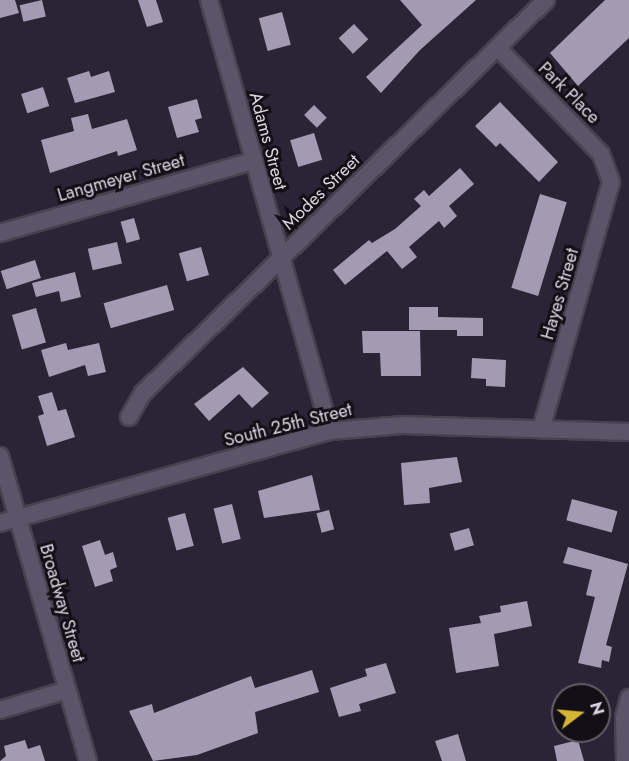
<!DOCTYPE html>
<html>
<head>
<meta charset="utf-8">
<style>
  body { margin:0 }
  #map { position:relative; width:629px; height:761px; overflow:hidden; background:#2b2436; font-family:Jost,sans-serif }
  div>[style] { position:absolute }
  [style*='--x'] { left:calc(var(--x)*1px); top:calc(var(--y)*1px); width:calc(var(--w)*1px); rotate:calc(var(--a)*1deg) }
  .building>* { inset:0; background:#a49bb2; transform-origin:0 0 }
  .roads { filter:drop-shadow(2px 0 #474150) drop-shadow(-2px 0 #474150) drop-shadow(0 2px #474150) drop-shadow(0 -2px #474150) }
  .minor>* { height:16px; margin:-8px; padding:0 8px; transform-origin:8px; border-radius:8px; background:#5c5468 }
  span { translate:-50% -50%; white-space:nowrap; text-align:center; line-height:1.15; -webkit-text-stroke:6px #120f17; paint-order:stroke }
  .street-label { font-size:18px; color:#d9d5e1 }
  .north { position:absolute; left:551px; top:683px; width:60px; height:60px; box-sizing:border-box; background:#120f17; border:2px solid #625e68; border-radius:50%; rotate:74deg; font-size:16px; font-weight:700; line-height:24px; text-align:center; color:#d9d5e1 }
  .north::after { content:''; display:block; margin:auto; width:21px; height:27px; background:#d6b534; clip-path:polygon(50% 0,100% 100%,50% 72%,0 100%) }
</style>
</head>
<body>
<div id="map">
  <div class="building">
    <div style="clip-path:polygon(0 0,15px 0,19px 13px,0 18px)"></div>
    <div style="left:42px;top:0;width:17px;height:23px;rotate:77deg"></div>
    <div style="clip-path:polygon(138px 0,156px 0,163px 22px,147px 27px)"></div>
    <div style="clip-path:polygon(400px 0,476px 0,420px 50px,381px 93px,366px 77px,422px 25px)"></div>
    <div style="clip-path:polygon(605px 0,629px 0,629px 38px,578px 86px,550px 53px)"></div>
    <div style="left:282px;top:12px;width:34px;height:24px;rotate:75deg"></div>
    <div style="left:354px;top:24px;width:21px;height:21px;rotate:47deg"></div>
    <div style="clip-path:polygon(89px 71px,91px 77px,109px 71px,115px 92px,75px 103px,67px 78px)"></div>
    <div style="left:43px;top:87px;width:20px;height:23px;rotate:72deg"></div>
    <div style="clip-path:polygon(197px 99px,202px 118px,195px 120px,199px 132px,177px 138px,168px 107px)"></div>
    <div style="clip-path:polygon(500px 102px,558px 162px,539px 182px,500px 143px,496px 147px,475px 126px)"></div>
    <div style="left:314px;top:105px;width:18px;height:14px;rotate:45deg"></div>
    <div style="clip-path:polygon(88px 114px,92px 129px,127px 119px,137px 150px,118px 156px,117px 151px,50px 173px,41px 140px,74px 131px,71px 118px)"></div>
    <div style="left:314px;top:133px;width:28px;height:25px;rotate:73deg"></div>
    <div style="clip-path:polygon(460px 168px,474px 184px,449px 206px,457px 216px,444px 228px,439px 221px,409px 247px,417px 257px,402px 269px,387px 251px,345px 285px,333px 270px,369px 240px,372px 243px,395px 229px,421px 206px,414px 199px,424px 190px,429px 196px)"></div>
    <div style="left:540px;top:194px;width:28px;height:98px;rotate:17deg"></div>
    <div style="left:134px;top:218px;width:22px;height:14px;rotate:74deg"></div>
    <div style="left:117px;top:242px;width:22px;height:30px;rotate:77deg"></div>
    <div style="left:201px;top:247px;width:29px;height:23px;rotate:74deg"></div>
    <div style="left:35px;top:260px;width:19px;height:36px;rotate:72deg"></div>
    <div style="clip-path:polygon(75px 272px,81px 297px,61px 302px,59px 291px,36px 297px,32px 283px)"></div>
    <div style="left:167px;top:285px;width:26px;height:66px;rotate:74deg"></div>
    <div style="clip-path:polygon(409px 307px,438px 307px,438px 317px,483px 318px,483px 336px,457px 336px,457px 330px,409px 330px)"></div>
    <div style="left:36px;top:308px;width:36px;height:25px;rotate:74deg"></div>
    <div style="clip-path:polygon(362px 331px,420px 331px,421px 376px,381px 376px,380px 353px,363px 353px)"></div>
    <div style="clip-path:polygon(66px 343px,68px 350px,99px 343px,106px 372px,88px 376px,85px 365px,49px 377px,41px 350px)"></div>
    <div style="clip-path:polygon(472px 358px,506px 360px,505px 387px,486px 386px,486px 379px,471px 378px)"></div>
    <div style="clip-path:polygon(243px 367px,269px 393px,252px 408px,239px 394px,209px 421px,194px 404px)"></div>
    <div style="clip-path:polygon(52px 392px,58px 411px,66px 409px,75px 437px,47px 446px,38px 416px,44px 414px,38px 396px)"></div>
    <div style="clip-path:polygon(457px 457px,462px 482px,429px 488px,430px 503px,404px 505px,401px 463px)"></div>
    <div style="clip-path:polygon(312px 475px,320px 510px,264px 518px,258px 491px)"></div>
    <div style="left:572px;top:499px;width:47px;height:22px;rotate:15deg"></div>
    <div style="left:232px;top:504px;width:36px;height:19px;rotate:76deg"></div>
    <div style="left:329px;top:510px;width:20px;height:13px;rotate:75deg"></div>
    <div style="left:185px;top:513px;width:34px;height:18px;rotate:75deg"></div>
    <div style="left:469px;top:528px;width:18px;height:20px;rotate:74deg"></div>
    <div style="clip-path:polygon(100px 540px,105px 555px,113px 552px,117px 567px,110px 570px,113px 581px,95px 587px,82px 546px)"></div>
    <div style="clip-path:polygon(568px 547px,628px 564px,606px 645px,612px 647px,609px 662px,602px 660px,601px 668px,578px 663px,595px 597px,586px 595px,592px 570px,563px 563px)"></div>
    <div style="clip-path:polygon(527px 601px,532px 626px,494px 634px,499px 666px,456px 673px,449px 628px,481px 623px,479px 616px,501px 612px,500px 606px)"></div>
    <div style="clip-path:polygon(386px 663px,396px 693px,359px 704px,361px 711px,339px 717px,330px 688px,367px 676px,365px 669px)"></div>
    <div style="clip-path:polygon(312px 670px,319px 692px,255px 712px,258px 733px,197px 755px,153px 761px,129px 711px,152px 704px,154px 713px,251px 676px,255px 688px)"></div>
    <div style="clip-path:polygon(458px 734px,466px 761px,442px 761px,435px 741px)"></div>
    <div style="clip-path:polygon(25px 740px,28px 749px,40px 745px,45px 761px,0 761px,6px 756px,4px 746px)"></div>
    <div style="clip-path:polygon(578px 740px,584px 761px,557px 761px,554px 746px)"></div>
  </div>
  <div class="roads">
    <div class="minor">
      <div style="--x:209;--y:0;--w:448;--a:74.3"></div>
      <div style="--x:498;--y:48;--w:148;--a:45.8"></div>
      <div style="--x:601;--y:154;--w:30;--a:70"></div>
      <div style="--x:611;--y:182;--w:257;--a:105.8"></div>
      <div style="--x:0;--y:233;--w:263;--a:-15.9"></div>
      <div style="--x:129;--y:417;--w:28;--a:-60"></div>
      <div style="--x:143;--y:393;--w:563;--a:-44.28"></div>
      <div style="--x:0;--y:456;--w:317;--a:73.9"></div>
      <div style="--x:0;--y:523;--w:343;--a:-15.6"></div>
      <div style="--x:330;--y:431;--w:73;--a:-4.7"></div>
      <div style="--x:403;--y:425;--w:226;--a:1.8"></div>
      <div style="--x:0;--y:710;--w:70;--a:-16.6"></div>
      <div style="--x:625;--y:761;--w:44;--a:-91.3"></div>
      <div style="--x:624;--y:717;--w:20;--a:-75"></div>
    </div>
  </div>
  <div class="street-label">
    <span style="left:569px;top:93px;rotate:45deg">Park Place</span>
    <span style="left:268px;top:141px;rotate:75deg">Adams Street</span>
    <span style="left:121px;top:178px;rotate:-16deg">Langmeyer Street</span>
    <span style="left:321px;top:192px;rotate:-44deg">Modes Street</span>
    <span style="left:560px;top:294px;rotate:-74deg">Hayes Street</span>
    <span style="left:288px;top:425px;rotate:-14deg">South 25th Street</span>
    <span style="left:62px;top:603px;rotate:74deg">Broadway Street</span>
  </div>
  <div class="north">N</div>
</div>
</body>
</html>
